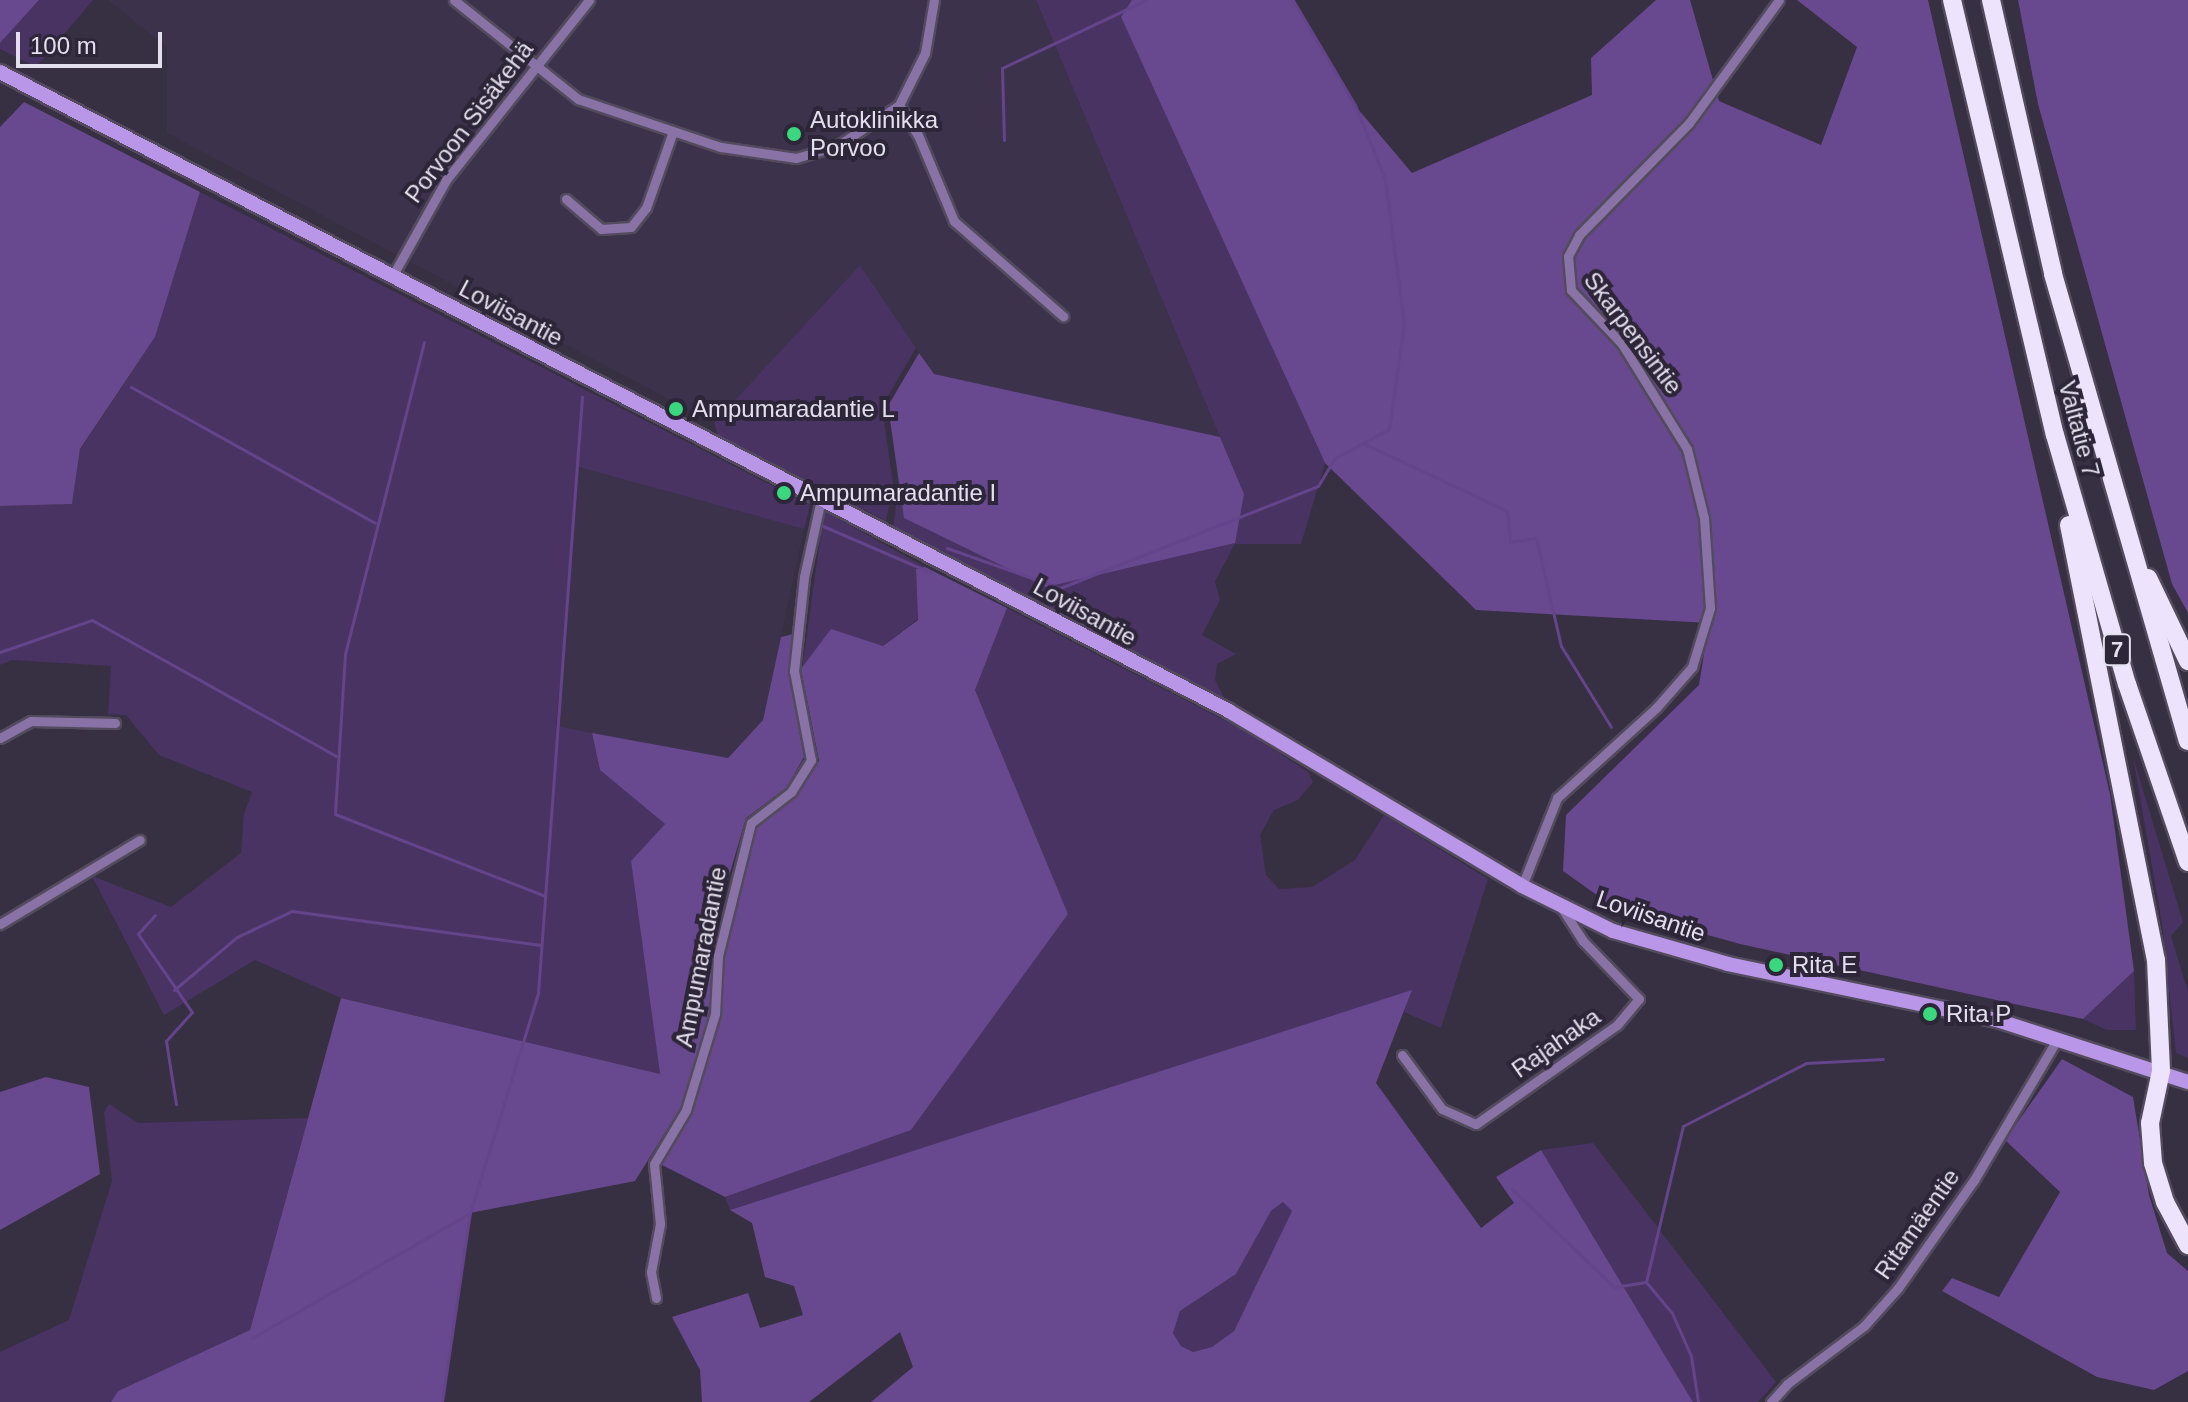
<!DOCTYPE html>
<html>
<head>
<meta charset="utf-8">
<style>
  body { margin:0 }
  #map { position:relative; width:2188px; height:1402px; overflow:hidden; background:#372f42; font-family:Arial,sans-serif }
  div>[style] { position:absolute }
  [style*='--x'] { left:calc(var(--x)*1px); top:calc(var(--y)*1px); width:calc(var(--w)*1px); rotate:calc(var(--a)*1deg) }
  .built>* { inset:0; background:#3d324c }
  .green>* { inset:0; background:#493363 }
  .forest>* { inset:0; background:#68488e }
  .stream>* { height:3px; margin:-1.5px; padding:0 1.5px; transform-origin:1.5px; border-radius:1.5px; background:#64448a }
  .roads { filter:drop-shadow(2px 0 #534b5d) drop-shadow(-2px 0 #534b5d) drop-shadow(0 2px #534b5d) drop-shadow(0 -2px #534b5d) }
  .street>* { height:9px; margin:-4.5px; padding:0 4.5px; transform-origin:4.5px; border-radius:4.5px; background:#8973a6 }
  .secondary>* { height:14px; margin:-7px; padding:0 7px; transform-origin:7px; border-radius:7px; background:#b996e7 }
  .highway>* { height:18px; margin:-9px; padding:0 9px; transform-origin:9px; border-radius:9px; background:#ede3fc }
  .dots>* { width:22px; height:22px; translate:-50% -50%; box-sizing:border-box; border:4px solid #2d2538; border-radius:50% }
  span { translate:-50% -50%; white-space:nowrap; text-align:center; line-height:1.15; -webkit-text-stroke:8px #2d2538; paint-order:stroke }
  .shield-label span { padding:2px 6px; background:#2d2538; border:2px solid; border-radius:6px; -webkit-text-stroke-width:0 }
  .shield-label { font-size:22px; color:#e4dfec; font-weight:700 }
  .poi-label { font-size:24px; color:#e4dfec }
  .left { translate:0 -50%; text-align:left }
  .street-label { font-size:24px; color:#e4dfec }
  .scale { position:absolute; left:16px; top:32px; width:146px; height:36px; box-sizing:border-box; border:4px solid #e4dfec; border-top:0; padding-left:10px; font-size:24px; line-height:28px; white-space:nowrap; color:#e4dfec; -webkit-text-stroke:6px #2d2538; paint-order:stroke }
</style>
</head>
<body>
<div id="map">
  <div class="built">
    <div style="clip-path:polygon(108px 0,1036px 0,1220px 437px,933px 374px,860px 265px,714px 423px,167px 133px,167px 47px)"></div>
    <div style="clip-path:polygon(579px 467px,804px 529px,763px 720px,727px 758px,556px 727px)"></div>
  </div>
  <div class="green">
    <div style="clip-path:polygon(39px 0,93px 0,36px 67px,0 49px,0 43px)"></div>
    <div style="clip-path:polygon(1036px 0,1132px 0,1121px 17px,1325px 463px,1301px 544px,1235px 544px,1215px 581px,1220px 600px,1202px 635px,1236px 654px,1217px 664px,1215px 680px,1226px 701px,893px 528px,899px 483px,905px 518px,968px 548px,1244px 494px)"></div>
    <div style="clip-path:polygon(200px 192px,810px 505px,804px 529px,579px 467px,556px 726px,592px 733px,600px 770px,665px 824px,631px 861px,660px 1074px,341px 998px,255px 960px,164px 1015px,92px 876px,171px 907px,241px 853px,244px 814px,252px 792px,159px 755px,126px 715px,108px 714px,111px 666px,12px 660px,0 665px,0 506px,72px 504px,80px 450px,155px 337px)"></div>
    <div style="clip-path:polygon(860px 265px,916px 348px,882px 406px,893px 484px,886px 521px,718px 435px,714px 423px)"></div>
    <div style="clip-path:polygon(824px 511px,925px 567px,916px 569px,918px 619px,883px 646px,831px 630px,802px 669px)"></div>
    <div style="clip-path:polygon(1007px 608px,1247px 732px,1308px 772px,1313px 782px,1298px 800px,1274px 810px,1260px 835px,1266px 875px,1279px 889px,1312px 887px,1355px 860px,1384px 815px,1488px 879px,1441px 1028px,1404px 1012px,1411px 991px,730px 1210px,725px 1197px,911px 1130px,1068px 914px,975px 690px)"></div>
    <div style="clip-path:polygon(2133px 757px,2183px 922px,2171px 936px,2188px 992px,2188px 1058px,2176px 1053px,2162px 924px)"></div>
    <div style="clip-path:polygon(2134px 971px,2136px 1030px,2107px 1030px,2083px 1019px)"></div>
    <div style="clip-path:polygon(109px 1104px,138px 1123px,308px 1118px,250px 1330px,118px 1391px,111px 1402px,0 1402px,0 1352px,69px 1320px,112px 1181px,104px 1112px)"></div>
    <div style="clip-path:polygon(1593px 1143px,1776px 1382px,1758px 1402px,1693px 1402px,1541px 1150px)"></div>
    <div style="clip-path:polygon(1283px 1202px,1292px 1211px,1234px 1331px,1212px 1347px,1193px 1352px,1181px 1346px,1173px 1333px,1180px 1311px,1236px 1274px,1271px 1211px)"></div>
  </div>
  <div class="forest">
    <div style="clip-path:polygon(0 0,39px 0,0 43px)"></div>
    <div style="clip-path:polygon(1132px 0,1293px 0,1352px 102px,1412px 173px,1592px 95px,1591px 58px,1656px 0,1690px 0,1719px 101px,1821px 145px,1857px 47px,1797px 0,1928px 0,2110px 794px,2134px 971px,2083px 1019px,1740px 944px,1618px 910px,1563px 871px,1566px 815px,1699px 685px,1709px 623px,1476px 610px,1325px 463px,1121px 17px)"></div>
    <div style="clip-path:polygon(2018px 0,2188px 0,2188px 613px,2172px 584px,2038px 104px)"></div>
    <div style="clip-path:polygon(24px 102px,200px 192px,155px 337px,80px 449px,72px 504px,0 506px,0 127px)"></div>
    <div style="clip-path:polygon(919px 353px,934px 374px,1220px 437px,1244px 494px,1235px 543px,1046px 587px,904px 518px,888px 406px)"></div>
    <div style="clip-path:polygon(925px 567px,1007px 608px,975px 690px,1068px 914px,911px 1130px,725px 1197px,660px 1164px,692px 1112px,721px 1015px,724px 953px,756px 825px,796px 796px,819px 761px,801px 669px,831px 629px,883px 646px,918px 620px,916px 569px)"></div>
    <div style="clip-path:polygon(793px 634px,789px 675px,804px 757px,787px 787px,746px 818px,722px 900px,710px 1011px,683px 1104px,635px 1181px,470px 1213px,442px 1402px,111px 1402px,118px 1391px,250px 1330px,341px 998px,660px 1074px,631px 861px,665px 824px,600px 770px,592px 733px,728px 758px,763px 720px,781px 637px)"></div>
    <div style="clip-path:polygon(evenodd,1412px 990px,1376px 1083px,1481px 1228px,1514px 1203px,1496px 1177px,1541px 1150px,1693px 1402px,871px 1402px,913px 1367px,900px 1332px,809px 1402px,702px 1402px,700px 1370px,672px 1317px,748px 1293px,760px 1328px,803px 1315px,794px 1286px,765px 1277px,752px 1223px,730px 1210px,1412px 990px,1283px 1202px,1292px 1211px,1234px 1331px,1212px 1347px,1193px 1352px,1181px 1346px,1173px 1333px,1180px 1311px,1236px 1274px,1271px 1211px,1283px 1202px)"></div>
    <div style="clip-path:polygon(2062px 1059px,2133px 1097px,2149px 1195px,2167px 1253px,2188px 1271px,2188px 1371px,2154px 1390px,2097px 1377px,1942px 1291px,1952px 1278px,1999px 1297px,2060px 1192px,2005px 1140px)"></div>
    <div style="clip-path:polygon(46px 1077px,89px 1087px,100px 1174px,0 1230px,0 1092px)"></div>
  </div>
  <div class="stream">
    <div style="--x:1004;--y:140;--w:72;--a:-91.6"></div>
    <div style="--x:1002;--y:68;--w:159;--a:-25.3"></div>
    <div style="--x:424;--y:342;--w:322;--a:104.2"></div>
    <div style="--x:345;--y:654;--w:160;--a:93.6"></div>
    <div style="--x:335;--y:814;--w:225;--a:21.3"></div>
    <div style="--x:131;--y:387;--w:279;--a:29.1"></div>
    <div style="--x:1363;--y:443;--w:159;--a:25.3"></div>
    <div style="--x:1507;--y:511;--w:31;--a:84"></div>
    <div style="--x:1510;--y:542;--w:26;--a:-9"></div>
    <div style="--x:1536;--y:538;--w:111;--a:77"></div>
    <div style="--x:1561;--y:646;--w:95;--a:58.3"></div>
    <div style="--x:816;--y:523;--w:124;--a:23.3"></div>
    <div style="--x:947;--y:548;--w:120;--a:19.5"></div>
    <div style="--x:1060;--y:588;--w:277;--a:-21.6"></div>
    <div style="--x:1318;--y:486;--w:33;--a:-59"></div>
    <div style="--x:1335;--y:458;--w:61;--a:-28.2"></div>
    <div style="--x:1389;--y:429;--w:106;--a:-81.9"></div>
    <div style="--x:1404;--y:324;--w:146;--a:-97.5"></div>
    <div style="--x:1385;--y:179;--w:80;--a:-112.1"></div>
    <div style="--x:1355;--y:105;--w:122;--a:-120.6"></div>
    <div style="--x:0;--y:652;--w:97;--a:-19.2"></div>
    <div style="--x:92;--y:620;--w:279;--a:29.1"></div>
    <div style="--x:155;--y:915;--w:25;--a:132"></div>
    <div style="--x:138;--y:934;--w:95;--a:55.3"></div>
    <div style="--x:192;--y:1012;--w:39;--a:132"></div>
    <div style="--x:166;--y:1041;--w:64;--a:81"></div>
    <div style="--x:174;--y:990;--w:82;--a:-40.1"></div>
    <div style="--x:237;--y:937;--w:61;--a:-25.3"></div>
    <div style="--x:292;--y:911;--w:251;--a:7.8"></div>
    <div style="--x:1512;--y:1189;--w:141;--a:43.9"></div>
    <div style="--x:1614;--y:1287;--w:32;--a:-9"></div>
    <div style="--x:1646;--y:1282;--w:40;--a:50"></div>
    <div style="--x:1672;--y:1313;--w:47;--a:66.2"></div>
    <div style="--x:1691;--y:1356;--w:47;--a:81.3"></div>
    <div style="--x:1646;--y:1282;--w:160;--a:-76.7"></div>
    <div style="--x:1683;--y:1126;--w:138;--a:-27.1"></div>
    <div style="--x:1806;--y:1063;--w:77;--a:-3"></div>
    <div style="--x:252;--y:1338;--w:251;--a:-29.8"></div>
    <div style="--x:442;--y:1402;--w:191;--a:-81.6"></div>
    <div style="--x:470;--y:1213;--w:230;--a:-72.8"></div>
    <div style="--x:538;--y:993;--w:598;--a:-85.78"></div>
  </div>
  <div class="roads">
    <div class="street">
      <div style="--x:454;--y:0;--w:159;--a:38.6"></div>
      <div style="--x:578;--y:99;--w:151;--a:18.6"></div>
      <div style="--x:721;--y:147;--w:76;--a:8.3"></div>
      <div style="--x:796;--y:158;--w:43;--a:-16.3"></div>
      <div style="--x:837;--y:146;--w:74;--a:-33.5"></div>
      <div style="--x:899;--y:105;--w:58;--a:-63.4"></div>
      <div style="--x:925;--y:53;--w:54;--a:-80.4"></div>
      <div style="--x:899;--y:105;--w:36;--a:58"></div>
      <div style="--x:918;--y:135;--w:93;--a:67.3"></div>
      <div style="--x:954;--y:221;--w:145;--a:41.1"></div>
      <div style="--x:566;--y:199;--w:46;--a:40.6"></div>
      <div style="--x:601;--y:229;--w:30;--a:-4"></div>
      <div style="--x:631;--y:227;--w:24;--a:-52"></div>
      <div style="--x:646;--y:208;--w:78;--a:-70.6"></div>
      <div style="--x:393;--y:275;--w:109;--a:-60.8"></div>
      <div style="--x:446;--y:180;--w:230;--a:-51.5"></div>
      <div style="--x:0;--y:738;--w:35;--a:-29"></div>
      <div style="--x:31;--y:721;--w:84;--a:1.4"></div>
      <div style="--x:1522;--y:886;--w:95;--a:-68.3"></div>
      <div style="--x:1557;--y:798;--w:134;--a:-42.3"></div>
      <div style="--x:1656;--y:708;--w:55;--a:-48.7"></div>
      <div style="--x:1692;--y:667;--w:62;--a:-73"></div>
      <div style="--x:1710;--y:608;--w:90;--a:-93.8"></div>
      <div style="--x:1704;--y:518;--w:71;--a:-103.8"></div>
      <div style="--x:1687;--y:449;--w:123;--a:-121.8"></div>
      <div style="--x:1622;--y:344;--w:74;--a:-133.4"></div>
      <div style="--x:1571;--y:290;--w:34;--a:-95"></div>
      <div style="--x:1568;--y:256;--w:24;--a:-62"></div>
      <div style="--x:1579;--y:235;--w:157;--a:-45.5"></div>
      <div style="--x:1689;--y:123;--w:152;--a:-53.8"></div>
      <div style="--x:0;--y:924;--w:163;--a:-31"></div>
      <div style="--x:1402;--y:1055;--w:67;--a:53.5"></div>
      <div style="--x:1442;--y:1109;--w:37;--a:24"></div>
      <div style="--x:1476;--y:1124;--w:172;--a:-35.1"></div>
      <div style="--x:1617;--y:1025;--w:34;--a:-50"></div>
      <div style="--x:1639;--y:999;--w:81;--a:-134"></div>
      <div style="--x:1583;--y:941;--w:40;--a:-122.9"></div>
      <div style="--x:656;--y:1298;--w:26;--a:-101"></div>
      <div style="--x:651;--y:1272;--w:49;--a:-79.4"></div>
      <div style="--x:660;--y:1224;--w:60;--a:-95.7"></div>
      <div style="--x:654;--y:1164;--w:63;--a:-59.3"></div>
      <div style="--x:686;--y:1110;--w:100;--a:-73.2"></div>
      <div style="--x:715;--y:1014;--w:58;--a:-87"></div>
      <div style="--x:718;--y:956;--w:137;--a:-76.1"></div>
      <div style="--x:751;--y:823;--w:51;--a:-37.8"></div>
      <div style="--x:791;--y:792;--w:38;--a:-58"></div>
      <div style="--x:811;--y:760;--w:91;--a:-100.8"></div>
      <div style="--x:794;--y:671;--w:95;--a:-83.9"></div>
      <div style="--x:804;--y:577;--w:80;--a:-77.7"></div>
      <div style="--x:1771;--y:1402;--w:24;--a:-48"></div>
      <div style="--x:1787;--y:1384;--w:96;--a:-37"></div>
      <div style="--x:1864;--y:1326;--w:51;--a:-48.2"></div>
      <div style="--x:1898;--y:1288;--w:132;--a:-54.9"></div>
      <div style="--x:1974;--y:1180;--w:165;--a:-59.4"></div>
    </div>
    <div class="secondary">
      <div style="--x:0;--y:72;--w:1385;--a:27.47"></div>
      <div style="--x:1229;--y:711;--w:341;--a:30.8"></div>
      <div style="--x:1522;--y:886;--w:102;--a:26.3"></div>
      <div style="--x:1613;--y:931;--w:120;--a:16"></div>
      <div style="--x:1728;--y:964;--w:275;--a:11.8"></div>
      <div style="--x:1997;--y:1020;--w:201;--a:18"></div>
    </div>
    <div class="highway">
      <div style="--x:1952;--y:0;--w:447;--a:76.7"></div>
      <div style="--x:2055;--y:435;--w:259;--a:73.9"></div>
      <div style="--x:2127;--y:684;--w:188;--a:71.1"></div>
      <div style="--x:1991;--y:0;--w:281;--a:77.2"></div>
      <div style="--x:2053;--y:274;--w:486;--a:73.9"></div>
      <div style="--x:2069;--y:525;--w:444;--a:78.7"></div>
      <div style="--x:2156;--y:960;--w:111;--a:87.4"></div>
      <div style="--x:2161;--y:1071;--w:53;--a:101.9"></div>
      <div style="--x:2150;--y:1123;--w:40;--a:85.7"></div>
      <div style="--x:2153;--y:1163;--w:41;--a:72.9"></div>
      <div style="--x:2165;--y:1202;--w:49;--a:61.9"></div>
      <div style="--x:2148;--y:578;--w:92;--a:64.3"></div>
    </div>
  </div>
  <div class="dots">
    <div style="left:794px;top:134px;background:#3ad77f"></div>
    <div style="left:676px;top:409px;background:#3ad77f"></div>
    <div style="left:784px;top:493px;background:#3ad77f"></div>
    <div style="left:1776px;top:965px;background:#3ad77f"></div>
    <div style="left:1930px;top:1014px;background:#3ad77f"></div>
  </div>
  <div class="shield-label">
    <span style="left:2117px;top:650px">7</span>
  </div>
  <div class="poi-label">
    <span class="left" style="left:810px;top:134px">Autoklinikka<br>Porvoo</span>
    <span class="left" style="left:692px;top:409px">Ampumaradantie L</span>
    <span class="left" style="left:800px;top:493px">Ampumaradantie I</span>
    <span class="left" style="left:1792px;top:965px">Rita E</span>
    <span class="left" style="left:1946px;top:1014px">Rita P</span>
  </div>
  <div class="street-label">
    <span style="left:469px;top:122px;rotate:-53deg">Porvoon Sisäkehä</span>
    <span style="left:511px;top:313px;rotate:28deg">Loviisantie</span>
    <span style="left:1633px;top:333px;rotate:53deg">Skarpensintie</span>
    <span style="left:2079px;top:429px;rotate:75deg">Valtatie 7</span>
    <span style="left:1085px;top:612px;rotate:29deg">Loviisantie</span>
    <span style="left:1651px;top:916px;rotate:19deg">Loviisantie</span>
    <span style="left:701px;top:957px;rotate:-79deg">Ampumaradantie</span>
    <span style="left:1556px;top:1043px;rotate:-35deg">Rajahaka</span>
    <span style="left:1917px;top:1224px;rotate:-55deg">Ritamäentie</span>
  </div>
  <div class="scale">100 m</div>
</div>
</body>
</html>
